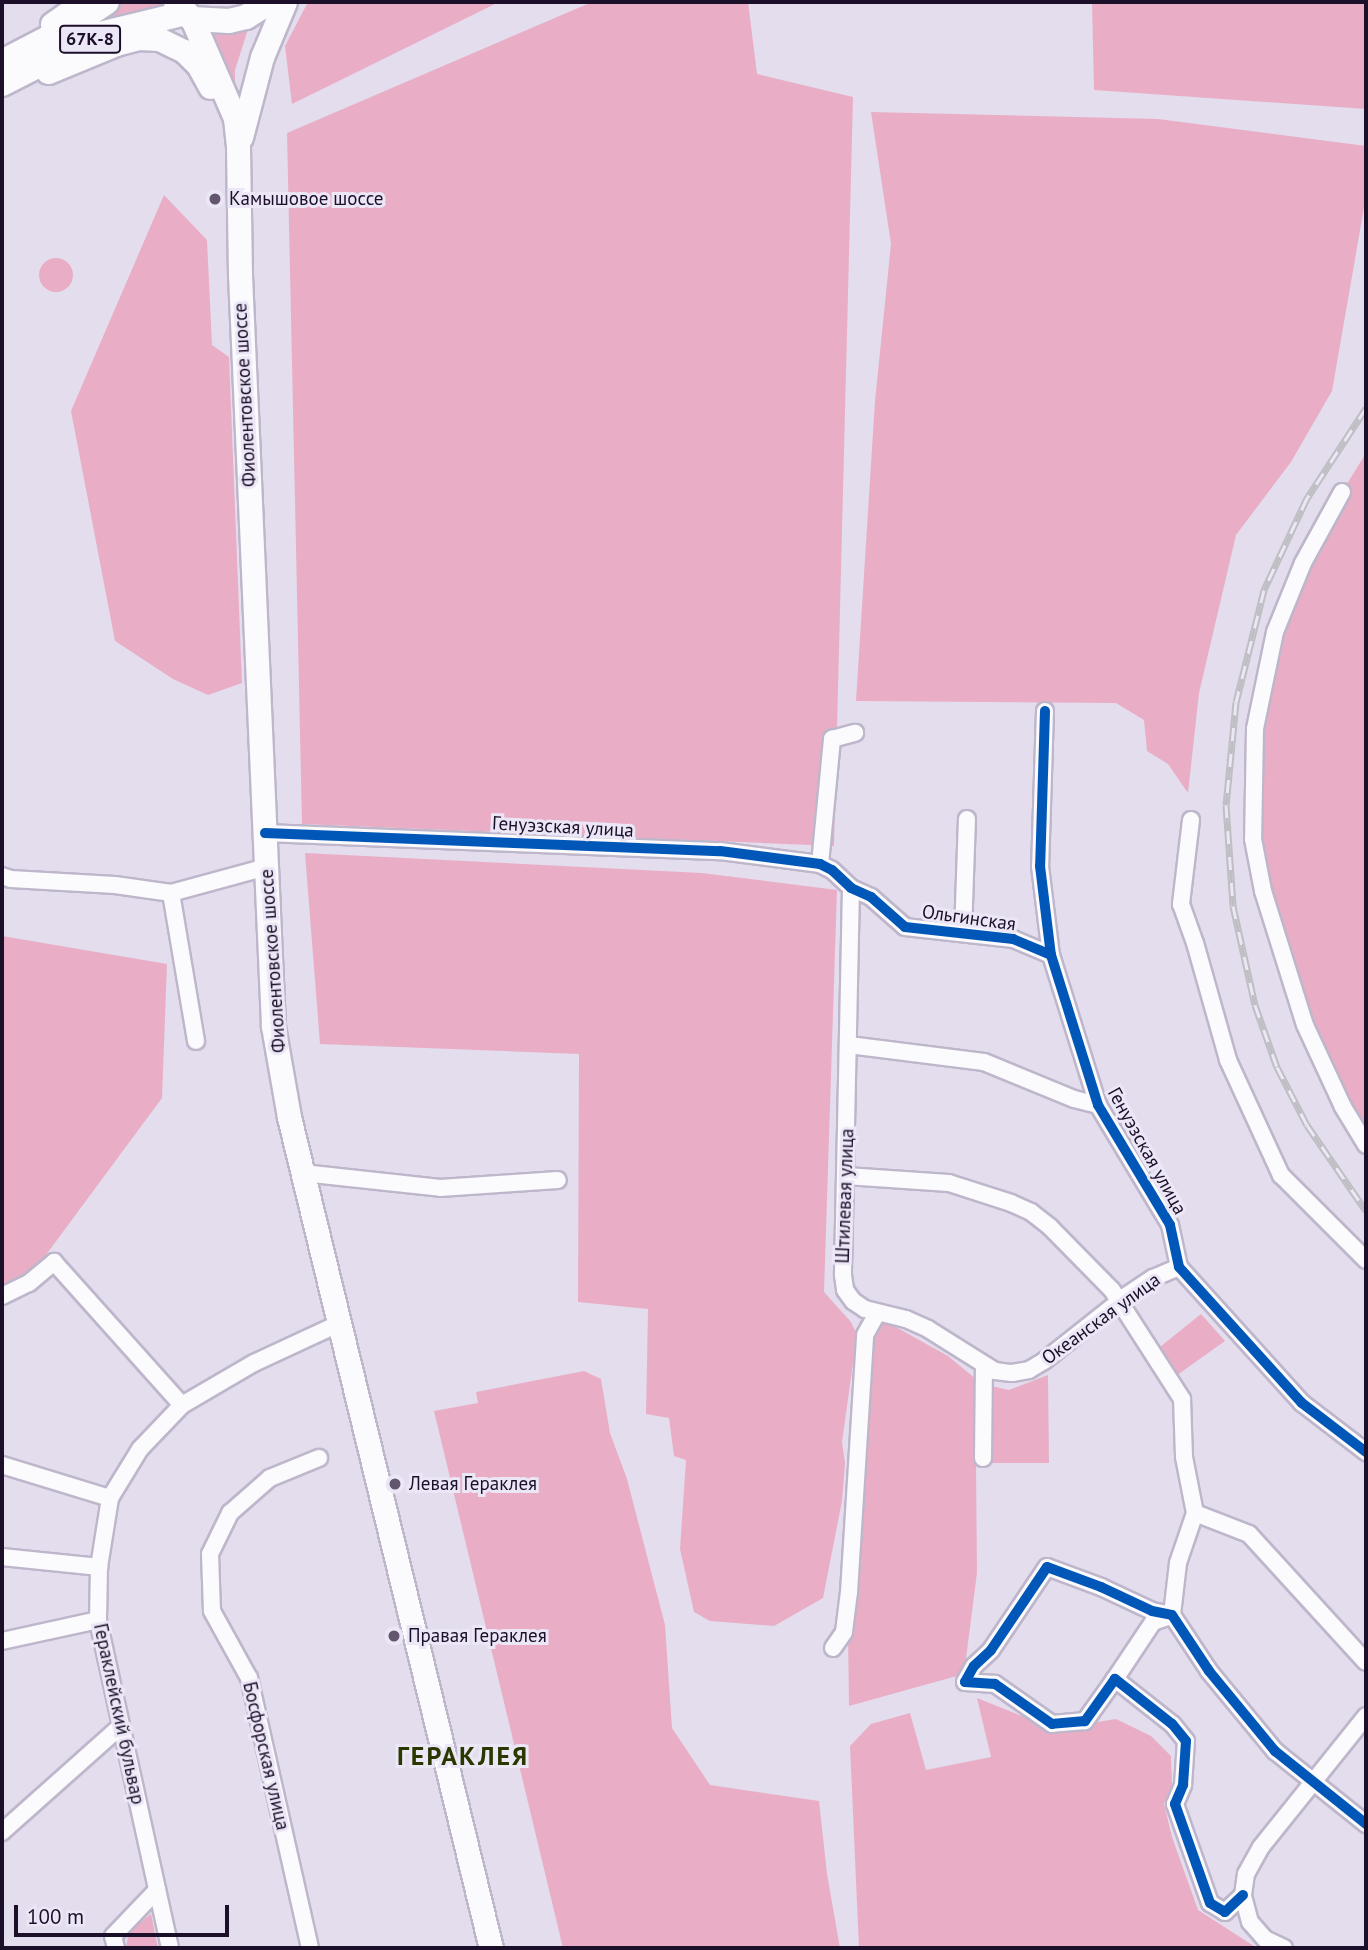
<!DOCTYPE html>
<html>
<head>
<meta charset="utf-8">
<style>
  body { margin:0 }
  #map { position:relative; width:1368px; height:1950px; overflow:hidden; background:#e3ddee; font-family:"PT Sans",sans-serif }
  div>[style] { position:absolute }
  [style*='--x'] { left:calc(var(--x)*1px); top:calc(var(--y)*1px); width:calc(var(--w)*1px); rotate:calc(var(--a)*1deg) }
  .green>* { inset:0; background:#e9aec5 }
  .round { border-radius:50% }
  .roads { filter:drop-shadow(2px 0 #beb6cb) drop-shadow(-2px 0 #beb6cb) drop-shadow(0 2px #beb6cb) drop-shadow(0 -2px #beb6cb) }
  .minor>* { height:16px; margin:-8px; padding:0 8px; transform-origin:8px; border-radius:8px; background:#fbfafc }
  .secondary>* { height:23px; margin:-11.5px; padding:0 11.5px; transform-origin:11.5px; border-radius:11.5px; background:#fbfafc }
  .primary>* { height:24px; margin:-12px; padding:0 12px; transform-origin:12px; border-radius:12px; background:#fbfafc }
  .rail>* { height:7px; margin-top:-3.5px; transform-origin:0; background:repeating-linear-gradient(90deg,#ece7f6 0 13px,#bfbec3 0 26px); box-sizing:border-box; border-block:2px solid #bfbec3 }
  .cycleway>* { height:10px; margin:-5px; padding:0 5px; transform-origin:5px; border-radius:5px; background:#0057b8 }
  .dots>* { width:19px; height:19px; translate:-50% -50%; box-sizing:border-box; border:4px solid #ece7f6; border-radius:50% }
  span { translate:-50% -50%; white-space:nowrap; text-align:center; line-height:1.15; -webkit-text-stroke:6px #ece7f6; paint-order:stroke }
  .shield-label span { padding:2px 5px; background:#ece7f6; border:2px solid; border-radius:5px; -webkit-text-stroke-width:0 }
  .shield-label { font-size:18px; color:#1c0f2a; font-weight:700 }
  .poi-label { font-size:19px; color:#1c0f2a }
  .left { translate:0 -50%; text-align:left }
  .street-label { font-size:19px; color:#1c0f2a }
  .district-label { font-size:26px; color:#2a3800; font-weight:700; letter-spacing:2px }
  .frame { position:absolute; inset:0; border:4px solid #1c0f2a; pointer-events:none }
  .scale { position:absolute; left:14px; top:1905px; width:215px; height:32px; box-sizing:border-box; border:4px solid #1c0f2a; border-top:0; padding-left:9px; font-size:21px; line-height:24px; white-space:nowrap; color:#1c0f2a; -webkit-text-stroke:5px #ece7f6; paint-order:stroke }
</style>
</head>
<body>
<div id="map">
  <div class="green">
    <div style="clip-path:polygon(122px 2px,166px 2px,171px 10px,94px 24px)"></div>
    <div style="clip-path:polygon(308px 2px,499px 2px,292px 104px,285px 46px)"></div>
    <div style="clip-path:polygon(592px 2px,748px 2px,757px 74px,853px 97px,834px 846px,302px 824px,287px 133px)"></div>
    <div style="clip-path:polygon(1092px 2px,1366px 2px,1366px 109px,1094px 90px)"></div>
    <div style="clip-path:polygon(250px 23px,235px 70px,235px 91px,203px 29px)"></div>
    <div style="clip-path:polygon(871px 112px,1158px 119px,1366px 146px,1366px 196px,1332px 391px,1291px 462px,1236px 535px,1199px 693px,1188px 793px,1168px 764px,1147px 751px,1144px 720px,1116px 703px,856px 701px,875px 401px,891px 244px)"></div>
    <div style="clip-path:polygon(164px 195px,207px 240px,212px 345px,229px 357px,242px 683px,208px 695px,173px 679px,115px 641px,71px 411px)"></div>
    <div class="round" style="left:39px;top:258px;width:34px;height:34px"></div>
    <div style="clip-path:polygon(1366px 453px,1366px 1139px,1343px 1107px,1272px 918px,1253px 839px,1255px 729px,1275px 632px,1342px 492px)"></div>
    <div style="clip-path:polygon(305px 853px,702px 873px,837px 890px,824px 1292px,851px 1322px,857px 1335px,842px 1442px,845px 1463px,842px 1501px,823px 1598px,774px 1626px,710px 1621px,694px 1612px,680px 1549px,686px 1460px,674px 1456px,669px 1418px,646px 1414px,648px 1309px,578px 1302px,579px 1054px,320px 1044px)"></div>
    <div style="clip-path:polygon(2px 936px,167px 964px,162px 1098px,37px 1267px,2px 1287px)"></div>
    <div style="clip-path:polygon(1201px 1314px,1225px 1341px,1173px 1378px,1155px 1351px)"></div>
    <div style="clip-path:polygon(885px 1321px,948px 1356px,982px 1384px,1009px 1390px,1048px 1375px,1049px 1463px,976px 1463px,977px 1573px,964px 1674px,849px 1706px,848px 1632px,864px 1338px)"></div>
    <div style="clip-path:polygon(584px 1371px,601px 1379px,610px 1433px,627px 1479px,665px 1625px,672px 1728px,710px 1785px,819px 1801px,827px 1874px,840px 1948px,563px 1948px,434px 1411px,478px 1403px,476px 1392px)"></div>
    <div style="clip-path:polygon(977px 1698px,1054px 1729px,1116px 1719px,1151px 1736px,1171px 1756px,1172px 1784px,1164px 1804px,1172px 1837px,1198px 1910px,1257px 1948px,859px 1948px,850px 1746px,871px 1724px,910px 1713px,926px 1770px,991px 1757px)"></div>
    <div style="clip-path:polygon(151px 1914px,158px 1948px,126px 1948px,129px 1931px)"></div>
  </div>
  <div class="roads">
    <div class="minor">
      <div style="--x:1342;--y:492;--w:81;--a:118.8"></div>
      <div style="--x:1303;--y:563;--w:74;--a:112.1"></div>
      <div style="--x:1275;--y:632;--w:99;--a:101.7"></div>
      <div style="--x:1255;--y:729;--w:110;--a:91"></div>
      <div style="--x:1253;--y:839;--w:53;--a:79.1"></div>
      <div style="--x:1263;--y:891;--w:140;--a:72.6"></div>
      <div style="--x:1305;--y:1025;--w:90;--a:65.1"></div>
      <div style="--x:1343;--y:1107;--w:44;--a:58.8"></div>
      <div style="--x:1045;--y:711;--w:155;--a:91.8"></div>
      <div style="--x:1040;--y:866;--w:90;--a:83"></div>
      <div style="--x:1051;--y:955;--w:157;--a:72.6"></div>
      <div style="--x:1098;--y:1105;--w:140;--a:59"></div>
      <div style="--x:1170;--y:1225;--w:43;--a:77.9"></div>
      <div style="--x:1179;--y:1267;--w:183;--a:47.9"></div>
      <div style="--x:1302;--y:1403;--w:81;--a:37.4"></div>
      <div style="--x:1191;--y:820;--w:85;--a:96.8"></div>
      <div style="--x:1181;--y:904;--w:41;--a:70.3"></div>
      <div style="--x:1195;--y:943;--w:122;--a:74.2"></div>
      <div style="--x:1228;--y:1060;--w:127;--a:65.3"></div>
      <div style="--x:1281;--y:1175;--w:120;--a:45"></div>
      <div style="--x:265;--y:833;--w:455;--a:2.3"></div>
      <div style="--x:720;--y:851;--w:101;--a:7.4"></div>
      <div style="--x:820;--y:864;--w:13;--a:27"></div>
      <div style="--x:832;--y:870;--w:26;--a:43"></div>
      <div style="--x:851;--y:888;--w:22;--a:24"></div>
      <div style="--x:871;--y:897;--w:45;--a:41.4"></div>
      <div style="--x:905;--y:927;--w:109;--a:6.3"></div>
      <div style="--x:1013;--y:939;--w:41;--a:22.8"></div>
      <div style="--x:820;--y:864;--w:126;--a:-84.5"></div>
      <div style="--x:832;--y:739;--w:24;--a:-15"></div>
      <div style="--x:2;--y:876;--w:9;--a:18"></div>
      <div style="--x:11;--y:879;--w:104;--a:3.3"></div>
      <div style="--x:115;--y:885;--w:57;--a:8.1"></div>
      <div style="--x:171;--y:893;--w:99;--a:-15.2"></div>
      <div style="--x:851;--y:888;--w:387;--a:91.2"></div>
      <div style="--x:843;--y:1275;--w:15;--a:82"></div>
      <div style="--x:845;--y:1290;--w:14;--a:54"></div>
      <div style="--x:853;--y:1301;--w:14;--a:34"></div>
      <div style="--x:865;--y:1309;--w:42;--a:13.7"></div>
      <div style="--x:906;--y:1319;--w:24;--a:24"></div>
      <div style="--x:928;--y:1329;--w:79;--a:32.1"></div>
      <div style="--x:995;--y:1371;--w:17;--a:7"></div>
      <div style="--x:1012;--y:1373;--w:17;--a:-10"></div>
      <div style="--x:1029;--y:1370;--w:17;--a:-31"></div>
      <div style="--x:1044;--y:1361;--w:105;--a:-38.4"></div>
      <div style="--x:1126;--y:1296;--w:32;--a:-34"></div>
      <div style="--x:1153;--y:1278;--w:28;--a:-23"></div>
      <div style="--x:171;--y:893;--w:150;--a:80.4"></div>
      <div style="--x:963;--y:933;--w:114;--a:-88"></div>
      <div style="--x:849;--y:1045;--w:136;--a:7.2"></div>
      <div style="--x:984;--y:1062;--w:97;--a:22.3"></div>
      <div style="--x:1074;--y:1099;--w:25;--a:14"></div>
      <div style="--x:303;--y:1173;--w:138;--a:6.2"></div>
      <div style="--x:440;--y:1188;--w:118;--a:-3.9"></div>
      <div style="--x:846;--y:1176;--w:103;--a:3.9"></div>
      <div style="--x:949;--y:1183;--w:65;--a:17.9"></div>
      <div style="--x:1011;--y:1203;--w:22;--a:24"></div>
      <div style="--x:1031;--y:1212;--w:24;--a:38"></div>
      <div style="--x:1050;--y:1227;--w:88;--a:45.5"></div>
      <div style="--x:1112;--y:1290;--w:130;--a:57.3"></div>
      <div style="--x:1182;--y:1399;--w:58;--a:88"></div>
      <div style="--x:1184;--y:1457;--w:57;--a:78.9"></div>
      <div style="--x:1195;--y:1513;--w:53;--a:108.8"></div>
      <div style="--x:1178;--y:1563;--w:52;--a:96.6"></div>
      <div style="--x:2;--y:1296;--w:30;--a:-26"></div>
      <div style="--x:29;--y:1283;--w:33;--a:-40"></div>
      <div style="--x:54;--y:1262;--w:192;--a:48.2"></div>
      <div style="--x:983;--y:1458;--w:93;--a:-89.4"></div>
      <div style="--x:2;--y:1465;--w:113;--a:17"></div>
      <div style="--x:1195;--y:1513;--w:58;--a:21.3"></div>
      <div style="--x:1249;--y:1534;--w:173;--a:47.6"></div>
      <div style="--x:2;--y:1557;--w:98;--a:5.9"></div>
      <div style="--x:2;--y:1641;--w:98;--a:-12.3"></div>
      <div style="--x:833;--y:1648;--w:19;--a:-55"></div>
      <div style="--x:844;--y:1632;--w:40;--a:-82.9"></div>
      <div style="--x:849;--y:1592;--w:257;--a:-86.4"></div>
      <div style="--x:865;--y:1335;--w:25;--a:-61"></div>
      <div style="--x:1115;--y:1679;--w:69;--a:-56.3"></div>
      <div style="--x:1153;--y:1622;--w:18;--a:-19"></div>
      <div style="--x:2;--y:1832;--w:158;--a:-41.7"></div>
      <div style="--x:1243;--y:1895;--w:25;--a:137"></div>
      <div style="--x:1225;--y:1912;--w:17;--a:-149"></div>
      <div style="--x:1210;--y:1903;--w:105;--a:-109.5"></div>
      <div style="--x:1175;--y:1804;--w:21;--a:-67"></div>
      <div style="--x:1183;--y:1785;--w:44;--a:-86.1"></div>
      <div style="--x:1186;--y:1741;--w:22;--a:-129"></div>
      <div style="--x:1172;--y:1724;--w:73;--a:-141.7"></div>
      <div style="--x:1115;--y:1679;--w:52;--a:125.5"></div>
      <div style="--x:1085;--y:1721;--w:33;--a:175"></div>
      <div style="--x:1052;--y:1724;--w:70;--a:-144.9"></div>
      <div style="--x:995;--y:1684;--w:30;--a:-176"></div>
      <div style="--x:965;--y:1682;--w:18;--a:-61"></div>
      <div style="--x:974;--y:1666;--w:23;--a:-43"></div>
      <div style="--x:991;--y:1650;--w:100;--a:-56"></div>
      <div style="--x:1047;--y:1567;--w:58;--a:20.3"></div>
      <div style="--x:1101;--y:1587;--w:56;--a:25.2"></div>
      <div style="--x:1152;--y:1611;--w:20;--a:11"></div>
      <div style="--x:1172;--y:1615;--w:67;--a:56.5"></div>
      <div style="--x:1209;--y:1671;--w:104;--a:50.5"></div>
      <div style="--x:1275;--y:1751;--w:117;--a:38.7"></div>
      <div style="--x:116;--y:1948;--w:12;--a:-104"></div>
      <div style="--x:113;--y:1936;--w:64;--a:-46.3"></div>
      <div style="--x:170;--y:1948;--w:336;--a:-102.4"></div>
      <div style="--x:98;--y:1620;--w:53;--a:-88.9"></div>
      <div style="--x:99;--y:1567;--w:70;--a:-80.9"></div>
      <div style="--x:110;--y:1498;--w:57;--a:-58.5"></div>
      <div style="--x:140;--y:1449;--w:61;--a:-46.3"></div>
      <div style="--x:182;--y:1405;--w:83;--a:-30.3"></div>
      <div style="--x:254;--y:1363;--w:95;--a:-24.9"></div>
      <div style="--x:310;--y:1948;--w:277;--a:-102.7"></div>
      <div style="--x:249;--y:1678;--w:77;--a:-118.9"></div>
      <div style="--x:212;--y:1611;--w:57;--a:-92"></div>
      <div style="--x:210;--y:1554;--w:46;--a:-64"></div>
      <div style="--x:230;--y:1513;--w:53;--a:-41.2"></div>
      <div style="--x:270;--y:1478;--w:53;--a:-22.2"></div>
      <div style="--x:1284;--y:1948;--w:21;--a:-155"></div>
      <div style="--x:1265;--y:1939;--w:23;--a:-131"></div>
      <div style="--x:1250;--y:1922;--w:28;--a:-105"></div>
      <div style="--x:1243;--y:1895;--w:21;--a:-82"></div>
      <div style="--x:1246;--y:1874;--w:31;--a:-61"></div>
      <div style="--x:1261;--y:1847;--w:168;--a:-51.3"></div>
    </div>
    <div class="secondary">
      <div style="--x:192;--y:19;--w:108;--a:66.5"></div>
      <div style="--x:235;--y:118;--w:29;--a:84"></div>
      <div style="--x:238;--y:147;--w:128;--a:89.1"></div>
      <div style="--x:240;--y:275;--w:752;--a:87.48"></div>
      <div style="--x:273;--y:1026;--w:92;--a:80"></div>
      <div style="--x:289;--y:1117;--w:855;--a:76.34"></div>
      <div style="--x:52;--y:24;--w:38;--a:-35"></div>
      <div style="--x:48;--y:72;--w:74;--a:-22.4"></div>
      <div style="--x:116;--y:44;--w:24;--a:-15"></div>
      <div style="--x:139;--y:38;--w:20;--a:3"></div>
      <div style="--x:159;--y:39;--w:28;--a:26"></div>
      <div style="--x:184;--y:51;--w:20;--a:45"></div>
      <div style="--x:198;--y:65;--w:25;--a:61"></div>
      <div style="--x:241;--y:137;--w:83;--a:-75.3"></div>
      <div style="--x:262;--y:57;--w:60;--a:-67.3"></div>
    </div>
    <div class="primary">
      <div style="--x:176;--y:2;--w:23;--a:47"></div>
      <div style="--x:192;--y:19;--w:37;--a:3"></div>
      <div style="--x:229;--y:21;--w:17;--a:-13"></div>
      <div style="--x:246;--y:17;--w:28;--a:-32"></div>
      <div style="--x:2;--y:62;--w:78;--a:-27.6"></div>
      <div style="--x:71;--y:26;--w:43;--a:-33.7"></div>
      <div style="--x:2;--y:84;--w:110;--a:-27"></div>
      <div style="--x:100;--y:34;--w:89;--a:-13.7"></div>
    </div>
  </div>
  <div class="rail">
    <div style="--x:1366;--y:408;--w:108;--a:123.2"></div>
    <div style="--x:1307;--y:498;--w:102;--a:115.1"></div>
    <div style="--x:1264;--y:590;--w:115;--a:104"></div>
    <div style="--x:1236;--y:702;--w:103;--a:95.5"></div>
    <div style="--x:1226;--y:805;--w:101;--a:86"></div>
    <div style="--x:1233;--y:906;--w:101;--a:77.5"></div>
    <div style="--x:1255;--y:1005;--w:66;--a:70.5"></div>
    <div style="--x:1277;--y:1067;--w:65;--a:62.7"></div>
    <div style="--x:1307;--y:1125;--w:104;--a:55.5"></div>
  </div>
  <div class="cycleway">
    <div style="--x:1045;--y:711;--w:155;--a:91.8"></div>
    <div style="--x:1040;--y:866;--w:90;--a:83"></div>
    <div style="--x:1051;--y:955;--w:157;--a:72.6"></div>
    <div style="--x:1098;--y:1105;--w:140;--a:59"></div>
    <div style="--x:1170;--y:1225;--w:43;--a:77.9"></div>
    <div style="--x:1179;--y:1267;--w:183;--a:47.9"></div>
    <div style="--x:1302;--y:1403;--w:81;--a:37.4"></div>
    <div style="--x:265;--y:833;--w:455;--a:2.3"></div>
    <div style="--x:720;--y:851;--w:101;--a:7.4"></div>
    <div style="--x:820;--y:864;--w:13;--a:27"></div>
    <div style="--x:832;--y:870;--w:26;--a:43"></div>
    <div style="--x:851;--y:888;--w:22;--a:24"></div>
    <div style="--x:871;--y:897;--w:45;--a:41.4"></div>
    <div style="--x:905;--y:927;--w:109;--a:6.3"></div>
    <div style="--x:1013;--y:939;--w:41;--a:22.8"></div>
    <div style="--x:1243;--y:1895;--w:25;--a:137"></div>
    <div style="--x:1225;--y:1912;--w:17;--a:-149"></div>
    <div style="--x:1210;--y:1903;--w:105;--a:-109.5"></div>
    <div style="--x:1175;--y:1804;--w:21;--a:-67"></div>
    <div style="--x:1183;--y:1785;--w:44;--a:-86.1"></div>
    <div style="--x:1186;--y:1741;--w:22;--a:-129"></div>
    <div style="--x:1172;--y:1724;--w:73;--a:-141.7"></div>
    <div style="--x:1115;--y:1679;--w:52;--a:125.5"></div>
    <div style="--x:1085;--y:1721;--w:33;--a:175"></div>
    <div style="--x:1052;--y:1724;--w:70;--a:-144.9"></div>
    <div style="--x:995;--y:1684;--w:30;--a:-176"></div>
    <div style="--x:965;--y:1682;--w:18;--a:-61"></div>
    <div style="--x:974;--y:1666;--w:23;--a:-43"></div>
    <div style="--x:991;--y:1650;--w:100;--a:-56"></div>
    <div style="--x:1047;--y:1567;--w:58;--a:20.3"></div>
    <div style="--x:1101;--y:1587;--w:56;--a:25.2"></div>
    <div style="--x:1152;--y:1611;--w:20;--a:11"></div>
    <div style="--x:1172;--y:1615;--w:67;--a:56.5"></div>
    <div style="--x:1209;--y:1671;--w:104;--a:50.5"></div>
    <div style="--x:1275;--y:1751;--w:117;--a:38.7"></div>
  </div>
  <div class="dots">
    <div style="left:215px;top:199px;background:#62576f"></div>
    <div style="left:395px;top:1484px;background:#62576f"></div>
    <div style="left:394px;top:1636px;background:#62576f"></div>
  </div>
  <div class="shield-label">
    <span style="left:90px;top:39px">67К-8</span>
  </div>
  <div class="poi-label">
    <span class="left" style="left:229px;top:199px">Камышовое шоссе</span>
    <span class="left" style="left:409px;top:1484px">Левая Гераклея</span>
    <span class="left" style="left:408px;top:1636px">Правая Гераклея</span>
  </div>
  <div class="street-label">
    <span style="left:245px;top:395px;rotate:-93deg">Фиолентовское шоссе</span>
    <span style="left:563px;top:827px;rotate:3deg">Генуэзская улица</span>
    <span style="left:969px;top:918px;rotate:8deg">Ольгинская</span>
    <span style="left:273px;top:961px;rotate:-94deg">Фиолентовское шоссе</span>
    <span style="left:1147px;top:1151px;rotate:61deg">Генуэзская улица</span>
    <span style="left:845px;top:1196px;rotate:-88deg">Штилевая улица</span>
    <span style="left:1101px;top:1319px;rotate:-36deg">Океанская улица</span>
    <span style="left:119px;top:1714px;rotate:78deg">Гераклейский бульвар</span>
    <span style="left:266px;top:1756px;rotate:77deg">Босфорская улица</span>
  </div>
  <div class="district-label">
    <span style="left:463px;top:1756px">ГЕРАКЛЕЯ</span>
  </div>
  <div class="frame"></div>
  <div class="scale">100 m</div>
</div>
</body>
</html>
